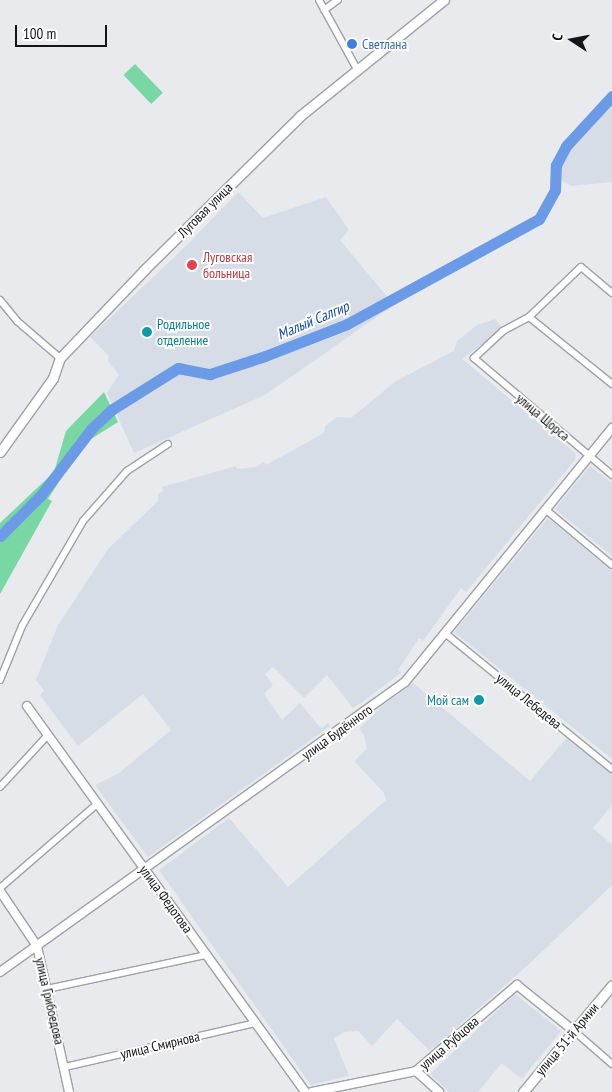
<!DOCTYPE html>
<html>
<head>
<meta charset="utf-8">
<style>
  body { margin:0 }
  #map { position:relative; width:612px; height:1092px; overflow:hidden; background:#e8eaee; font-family:"PT Sans Narrow",sans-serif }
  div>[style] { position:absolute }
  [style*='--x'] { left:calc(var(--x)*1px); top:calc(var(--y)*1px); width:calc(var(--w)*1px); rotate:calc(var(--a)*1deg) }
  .built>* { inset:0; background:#d7dde7 }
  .green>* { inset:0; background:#79d7a3; transform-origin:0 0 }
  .river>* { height:11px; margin:-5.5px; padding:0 5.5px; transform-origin:5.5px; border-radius:5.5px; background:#6b9be6 }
  .roads { filter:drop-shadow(1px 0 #9fa1a5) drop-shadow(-1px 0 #9fa1a5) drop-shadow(0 1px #9fa1a5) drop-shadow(0 -1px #9fa1a5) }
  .minor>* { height:6px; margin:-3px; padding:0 3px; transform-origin:3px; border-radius:3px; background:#fff }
  .tertiary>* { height:8px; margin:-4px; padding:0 4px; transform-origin:4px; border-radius:4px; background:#fff }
  .secondary>* { height:9px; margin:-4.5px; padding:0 4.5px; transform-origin:4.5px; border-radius:4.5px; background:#fff }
  .dots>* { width:14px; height:14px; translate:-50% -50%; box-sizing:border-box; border:2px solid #fff; border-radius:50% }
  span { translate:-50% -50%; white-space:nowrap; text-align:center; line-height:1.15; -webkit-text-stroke:4px #fff; paint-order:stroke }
  .shop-label { font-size:14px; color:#366cbe }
  .left { translate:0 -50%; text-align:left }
  .street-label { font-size:14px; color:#141516 }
  .health-label { font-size:14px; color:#be3a42 }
  .culture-label { font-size:14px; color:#0d838f }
  .right { translate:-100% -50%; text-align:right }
  .water-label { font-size:15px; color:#124da4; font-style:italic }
  .north { position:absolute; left:547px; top:15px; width:50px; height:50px; -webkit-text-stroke:4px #fff; paint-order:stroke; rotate:281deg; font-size:14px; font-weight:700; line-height:20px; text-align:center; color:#141516 }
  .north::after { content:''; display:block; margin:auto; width:18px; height:22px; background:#141516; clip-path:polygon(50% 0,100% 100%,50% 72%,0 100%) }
  .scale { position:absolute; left:15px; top:25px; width:92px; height:22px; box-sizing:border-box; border:2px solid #141516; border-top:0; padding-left:6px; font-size:15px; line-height:18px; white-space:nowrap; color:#141516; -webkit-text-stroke:4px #fff; paint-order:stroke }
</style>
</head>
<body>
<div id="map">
  <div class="built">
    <div style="clip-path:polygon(612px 102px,612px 182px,571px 186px,561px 180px,558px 165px)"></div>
    <div style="clip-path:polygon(238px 192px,263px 218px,326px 197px,349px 230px,340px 240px,394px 305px,265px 395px,134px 453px,107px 393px,119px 375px,108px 361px,109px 356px,90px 337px,185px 247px)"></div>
    <div style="clip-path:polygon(495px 319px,503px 329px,462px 359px,576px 454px,575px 460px,466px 592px,461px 588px,423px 641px,419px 638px,398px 670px,401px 673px,361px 703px,353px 708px,327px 675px,304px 698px,273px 667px,265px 674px,273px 685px,264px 694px,282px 720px,300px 703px,318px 725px,322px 728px,328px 723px,330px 726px,148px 857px,95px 785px,119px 773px,171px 730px,143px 694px,78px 746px,40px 695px,44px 691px,36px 680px,58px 625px,108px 549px,158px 501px,158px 494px,163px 491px,162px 487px,236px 466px,237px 469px,256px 467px,264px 462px,266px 465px,324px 433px,325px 426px,337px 417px,351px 418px,396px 381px,454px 351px,457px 341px,477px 325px)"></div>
    <div style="clip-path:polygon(590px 466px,612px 483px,612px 556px,555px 509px)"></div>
    <div style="clip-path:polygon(548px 518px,612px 571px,612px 759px,454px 632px)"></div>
    <div style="clip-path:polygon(413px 683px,530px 781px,569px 735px,612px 772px,612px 805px,593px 828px,612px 845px,612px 885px,528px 965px,430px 1051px,397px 1019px,372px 1046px,358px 1031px,344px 1032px,334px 1038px,349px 1076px,311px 1085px,159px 870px,229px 818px,288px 887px,386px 800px,384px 793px,354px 761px,367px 749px,364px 735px,359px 729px,382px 706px)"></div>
    <div style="clip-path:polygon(515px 994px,561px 1031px,522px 1079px,502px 1063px,478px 1092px,449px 1092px,430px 1074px)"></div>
  </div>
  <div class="green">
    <div style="left:135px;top:64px;width:40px;height:16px;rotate:46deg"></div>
    <div style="clip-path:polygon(104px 392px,118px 422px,83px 444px,48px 499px,52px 501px,0 594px,0 523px,54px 472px,66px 431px)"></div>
  </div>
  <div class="river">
    <div style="--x:0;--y:536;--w:58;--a:-45"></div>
    <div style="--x:41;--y:495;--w:84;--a:-52.7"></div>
    <div style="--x:92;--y:428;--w:26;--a:-43"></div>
    <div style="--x:111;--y:410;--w:79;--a:-32.1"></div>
    <div style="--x:178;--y:368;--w:33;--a:11"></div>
    <div style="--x:210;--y:374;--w:58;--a:-18.1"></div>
    <div style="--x:265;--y:356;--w:88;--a:-21.3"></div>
    <div style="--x:347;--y:324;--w:219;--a:-28.7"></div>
    <div style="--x:539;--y:219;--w:33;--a:-61"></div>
    <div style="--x:555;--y:190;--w:25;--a:-88"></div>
    <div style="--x:556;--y:165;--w:21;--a:-62"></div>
    <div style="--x:566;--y:146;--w:68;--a:-47.4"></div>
  </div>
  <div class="roads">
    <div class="minor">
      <div style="--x:319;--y:0;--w:79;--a:61.2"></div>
      <div style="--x:324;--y:10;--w:17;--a:-36"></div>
      <div style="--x:612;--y:293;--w:40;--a:-140"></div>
      <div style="--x:581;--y:267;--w:72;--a:136.1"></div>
      <div style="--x:529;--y:317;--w:30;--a:152"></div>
      <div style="--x:503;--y:331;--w:40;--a:137"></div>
      <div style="--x:474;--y:358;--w:181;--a:40.3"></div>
      <div style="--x:0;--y:300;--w:27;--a:51"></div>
      <div style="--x:17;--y:321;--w:57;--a:40.7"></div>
      <div style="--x:529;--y:317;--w:107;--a:38.9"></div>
      <div style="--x:545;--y:509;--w:87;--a:39.9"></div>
      <div style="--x:445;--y:633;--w:215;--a:39.2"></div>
      <div style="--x:0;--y:680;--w:58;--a:-67.8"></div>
      <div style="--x:22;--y:626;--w:121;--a:-59.8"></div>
      <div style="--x:83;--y:521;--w:67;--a:-48.7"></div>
      <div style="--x:127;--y:471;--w:49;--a:-33.4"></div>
      <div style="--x:0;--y:787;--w:69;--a:-47.3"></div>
      <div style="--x:0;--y:888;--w:128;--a:-40.9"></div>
      <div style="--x:47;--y:989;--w:163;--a:-12.1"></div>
      <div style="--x:574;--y:1031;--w:50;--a:41"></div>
      <div style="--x:65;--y:1067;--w:195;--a:-13"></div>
    </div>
    <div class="tertiary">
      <div style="--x:27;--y:706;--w:476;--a:54.2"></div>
      <div style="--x:0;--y:891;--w:66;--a:56.1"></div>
      <div style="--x:37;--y:946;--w:149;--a:77.6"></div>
      <div style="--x:0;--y:972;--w:498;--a:-35.6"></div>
      <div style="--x:405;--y:682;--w:328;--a:-50.8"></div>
      <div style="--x:416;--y:1071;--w:31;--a:42"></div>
      <div style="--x:312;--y:1092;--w:106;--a:-11.4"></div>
      <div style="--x:416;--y:1071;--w:133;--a:-40.4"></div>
      <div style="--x:517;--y:985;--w:73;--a:38.9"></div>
    </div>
    <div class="secondary">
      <div style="--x:0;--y:452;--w:91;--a:-54.4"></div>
      <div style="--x:53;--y:378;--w:21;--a:-71"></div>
      <div style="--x:60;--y:358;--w:123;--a:-46.3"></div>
      <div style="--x:145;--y:269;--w:218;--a:-44.6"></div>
      <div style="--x:300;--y:116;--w:185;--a:-38.9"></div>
      <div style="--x:523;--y:1092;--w:139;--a:-50.2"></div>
    </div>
  </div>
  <div class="dots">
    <div style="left:352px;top:44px;background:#3f7fe0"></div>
    <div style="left:192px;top:265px;background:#e0444e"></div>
    <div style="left:147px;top:332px;background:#0f9aa8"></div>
    <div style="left:479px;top:700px;background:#0f9aa8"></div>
  </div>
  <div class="shop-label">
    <span class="left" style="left:362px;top:44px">Светлана</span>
  </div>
  <div class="street-label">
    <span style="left:205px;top:210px;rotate:-45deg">Луговая улица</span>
    <span style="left:543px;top:417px;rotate:40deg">улица Щорса</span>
    <span style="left:529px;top:701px;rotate:39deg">улица Лебедева</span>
    <span style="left:337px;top:732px;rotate:-36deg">улица Будённого</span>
    <span style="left:166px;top:899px;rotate:54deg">улица Федотова</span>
    <span style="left:50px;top:1001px;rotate:77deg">улица Грибоедова</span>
    <span style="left:567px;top:1039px;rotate:-50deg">улица 51-й Армии</span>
    <span style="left:449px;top:1043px;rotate:-41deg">улица Рубцова</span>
    <span style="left:160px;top:1045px;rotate:-13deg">улица Смирнова</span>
  </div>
  <div class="health-label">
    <span class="left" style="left:203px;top:265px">Луговская<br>больница</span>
  </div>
  <div class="culture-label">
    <span class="left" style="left:157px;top:332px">Родильное<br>отделение</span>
    <span class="right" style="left:469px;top:700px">Мой сам</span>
  </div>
  <div class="water-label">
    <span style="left:313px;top:320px;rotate:-23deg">Малый Салгир</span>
  </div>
  <div class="north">С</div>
  <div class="scale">100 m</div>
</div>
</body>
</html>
